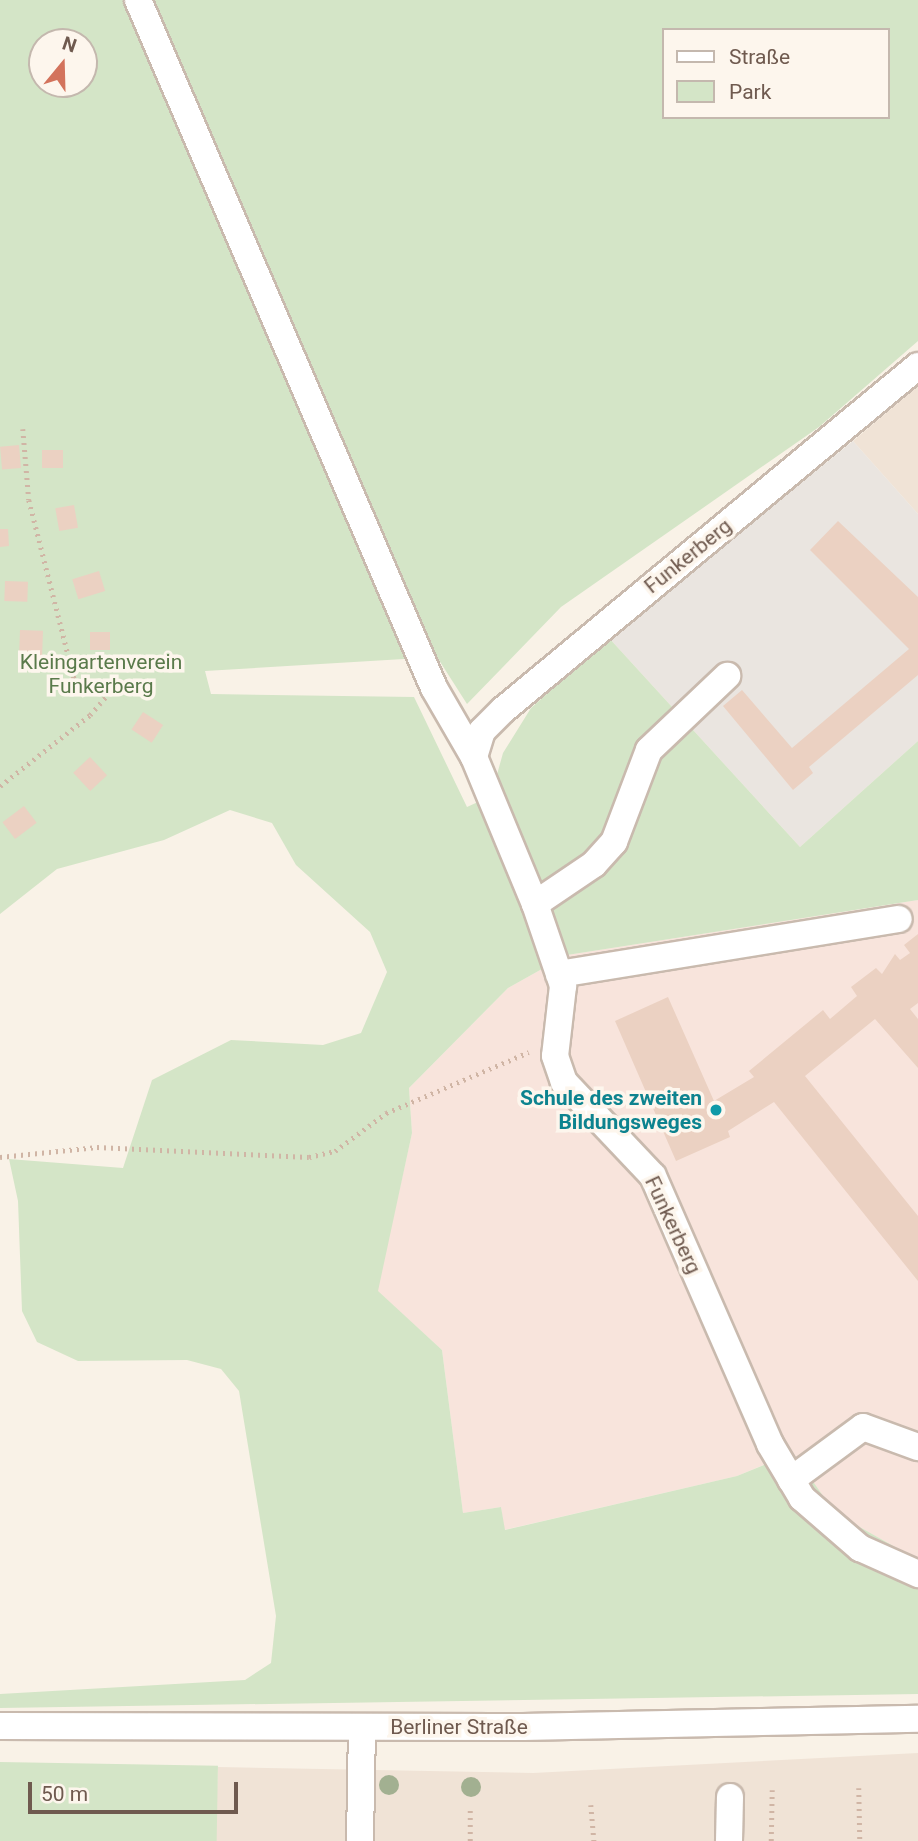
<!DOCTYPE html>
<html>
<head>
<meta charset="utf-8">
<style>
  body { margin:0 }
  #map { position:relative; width:918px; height:1841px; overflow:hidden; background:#f9f2e7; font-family:Roboto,sans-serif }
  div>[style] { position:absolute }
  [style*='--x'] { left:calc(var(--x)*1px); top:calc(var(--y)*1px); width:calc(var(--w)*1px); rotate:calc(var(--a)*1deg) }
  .residential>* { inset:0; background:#f0e3d6 }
  .commercial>* { inset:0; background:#f8e4dc }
  .industrial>* { inset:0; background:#eae5e0 }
  .green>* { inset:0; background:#d4e5c7; transform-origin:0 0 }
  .building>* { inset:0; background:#ebd1c2; transform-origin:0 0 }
  .path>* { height:4.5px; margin-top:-2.25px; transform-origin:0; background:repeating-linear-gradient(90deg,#d0b5a5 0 2px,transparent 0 7px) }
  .roads { filter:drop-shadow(2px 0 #c9baae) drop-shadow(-2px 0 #c9baae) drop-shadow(0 2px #c9baae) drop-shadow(0 -2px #c9baae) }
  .minor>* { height:26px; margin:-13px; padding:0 13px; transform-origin:13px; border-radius:13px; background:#fff }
  .trees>* { width:20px; height:20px; margin:-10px; border-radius:50%; background:#a2b091 }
  .dots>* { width:19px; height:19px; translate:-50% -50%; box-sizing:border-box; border:4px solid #fdf6ed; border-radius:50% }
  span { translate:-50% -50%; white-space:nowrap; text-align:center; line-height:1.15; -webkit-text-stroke:7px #fdf6ed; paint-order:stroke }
  .street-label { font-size:21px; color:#6f5a4f }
  .park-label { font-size:21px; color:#5a7a4b }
  .culture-label { font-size:21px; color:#0d838f; font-weight:700 }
  .right { translate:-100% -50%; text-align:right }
  .legend { position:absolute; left:662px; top:28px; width:228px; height:91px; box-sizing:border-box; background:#fdf6ed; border:2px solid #c4b8ae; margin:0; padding:9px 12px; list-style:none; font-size:21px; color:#6f5a4f }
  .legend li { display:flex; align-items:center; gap:14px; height:35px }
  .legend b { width:35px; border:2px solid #c4b8ae }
  .north { position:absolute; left:28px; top:28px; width:70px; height:70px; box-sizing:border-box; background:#fdf6ed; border:2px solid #c4b8ae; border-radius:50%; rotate:19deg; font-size:19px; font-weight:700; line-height:28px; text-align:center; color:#6f5a4f }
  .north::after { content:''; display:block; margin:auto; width:24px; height:32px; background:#d3735c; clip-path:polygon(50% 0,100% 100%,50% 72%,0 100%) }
  .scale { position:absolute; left:28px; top:1782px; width:210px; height:32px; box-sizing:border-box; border:4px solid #6f5a4f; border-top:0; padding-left:9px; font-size:21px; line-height:24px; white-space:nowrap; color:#6f5a4f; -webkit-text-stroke:5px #fdf6ed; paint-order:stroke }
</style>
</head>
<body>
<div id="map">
  <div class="residential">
    <div style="clip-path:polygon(918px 386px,918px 514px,853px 441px)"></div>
    <div style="clip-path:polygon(918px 1753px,918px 1841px,215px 1841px,218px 1767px,533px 1773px)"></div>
  </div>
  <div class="commercial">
    <div style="clip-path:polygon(918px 900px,918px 1560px,835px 1513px,792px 1453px,737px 1476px,504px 1530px,501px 1507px,463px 1513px,442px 1350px,377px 1291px,412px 1133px,409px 1088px,508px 988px,567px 955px)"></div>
  </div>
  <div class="industrial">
    <div style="clip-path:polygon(853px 441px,918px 514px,918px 741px,800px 847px,609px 638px)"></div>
  </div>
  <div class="green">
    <div style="clip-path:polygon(evenodd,0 0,918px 0,918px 341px,819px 427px,561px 607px,467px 704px,437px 657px,205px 671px,211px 694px,414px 697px,467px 807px,491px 796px,503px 753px,531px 708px,609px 638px,800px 847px,918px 741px,918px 900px,567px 955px,508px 988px,409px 1088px,412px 1133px,378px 1291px,442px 1350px,463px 1513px,501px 1507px,505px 1530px,737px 1476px,793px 1453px,835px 1513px,918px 1560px,918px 1694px,0 1708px,0 1694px,245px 1680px,271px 1663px,276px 1616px,239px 1391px,221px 1369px,187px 1360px,78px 1361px,37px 1342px,22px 1311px,18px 1201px,9px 1159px,123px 1168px,152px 1080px,231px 1040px,323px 1045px,361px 1033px,387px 972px,370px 932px,296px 865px,272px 823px,230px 810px,164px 840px,57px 869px,0 914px,0 0,664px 30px,888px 30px,888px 117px,664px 117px,664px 30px,0 0,42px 42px,84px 42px,84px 84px,42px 84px,42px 42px)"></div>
    <div style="left:0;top:1762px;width:218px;height:79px;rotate:1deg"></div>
  </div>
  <div class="building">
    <div style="left:19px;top:445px;width:23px;height:19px;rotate:85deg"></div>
    <div style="left:63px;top:450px;width:18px;height:21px;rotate:90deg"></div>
    <div style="left:74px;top:505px;width:23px;height:19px;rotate:80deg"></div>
    <div style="clip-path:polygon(838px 521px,918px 597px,918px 675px,809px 767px,813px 773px,793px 790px,723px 706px,742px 690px,792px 748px,909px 649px,810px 550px)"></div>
    <div style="clip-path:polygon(0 529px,8px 529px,9px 546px,0 547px)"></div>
    <div style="left:99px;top:571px;width:21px;height:28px;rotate:73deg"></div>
    <div style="left:5px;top:581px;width:23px;height:20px;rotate:2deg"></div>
    <div style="left:20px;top:630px;width:23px;height:27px;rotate:2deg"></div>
    <div style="left:90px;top:632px;width:20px;height:18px"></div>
    <div style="left:143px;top:712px;width:24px;height:21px;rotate:33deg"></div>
    <div style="left:90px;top:757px;width:25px;height:23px;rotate:47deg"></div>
    <div style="left:24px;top:806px;width:21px;height:27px;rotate:53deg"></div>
    <div style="clip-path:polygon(918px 934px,918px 1003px,910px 1009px,918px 1019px,918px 1068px,875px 1019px,805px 1076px,918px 1216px,918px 1281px,774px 1102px,728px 1131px,730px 1137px,676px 1161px,615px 1021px,668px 997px,714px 1101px,754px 1077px,749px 1071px,823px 1010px,830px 1019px,857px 996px,851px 987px,876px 968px,882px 974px,895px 954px,900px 960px,910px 953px,904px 945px)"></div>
  </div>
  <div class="path">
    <div style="--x:23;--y:429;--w:71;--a:85.2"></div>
    <div style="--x:29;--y:500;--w:192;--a:75.8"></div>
    <div style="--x:0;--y:786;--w:115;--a:-38.3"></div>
    <div style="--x:90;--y:715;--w:40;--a:-49"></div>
    <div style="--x:0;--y:1157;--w:98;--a:-5.9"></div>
    <div style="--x:97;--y:1147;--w:212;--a:2.7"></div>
    <div style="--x:309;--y:1157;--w:27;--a:-13"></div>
    <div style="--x:335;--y:1151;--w:64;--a:-36.7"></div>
    <div style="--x:386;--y:1113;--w:155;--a:-23.1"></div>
    <div style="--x:859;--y:1788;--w:53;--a:88.9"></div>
    <div style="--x:591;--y:1805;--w:36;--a:85"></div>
    <div style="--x:470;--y:1841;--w:31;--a:-90"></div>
    <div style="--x:771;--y:1841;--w:51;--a:-88.9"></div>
  </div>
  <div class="roads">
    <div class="minor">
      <div style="--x:138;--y:0;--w:749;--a:66.72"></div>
      <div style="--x:434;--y:688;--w:80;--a:59.9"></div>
      <div style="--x:474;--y:757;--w:159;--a:67.5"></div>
      <div style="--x:535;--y:904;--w:87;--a:71.1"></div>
      <div style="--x:563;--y:986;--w:70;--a:96.5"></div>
      <div style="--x:555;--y:1056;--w:28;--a:71"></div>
      <div style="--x:564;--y:1082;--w:129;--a:46.6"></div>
      <div style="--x:653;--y:1176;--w:292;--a:66.4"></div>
      <div style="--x:770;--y:1444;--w:63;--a:59.3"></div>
      <div style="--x:802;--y:1498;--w:77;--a:40.8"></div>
      <div style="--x:860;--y:1548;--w:64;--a:24.1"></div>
      <div style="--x:474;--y:757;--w:27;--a:-73"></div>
      <div style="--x:482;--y:731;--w:30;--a:-45"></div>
      <div style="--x:503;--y:710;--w:539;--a:-39.66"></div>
      <div style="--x:535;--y:904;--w:71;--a:-34.1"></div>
      <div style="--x:594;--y:864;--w:30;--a:-48"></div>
      <div style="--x:614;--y:842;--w:98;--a:-69.2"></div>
      <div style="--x:649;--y:750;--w:108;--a:-43.5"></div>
      <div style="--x:559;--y:974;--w:344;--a:-9.2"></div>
      <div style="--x:791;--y:1480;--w:89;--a:-36.4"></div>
      <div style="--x:863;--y:1427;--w:59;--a:20"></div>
      <div style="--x:0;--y:1726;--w:523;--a:0.11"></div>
      <div style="--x:523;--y:1727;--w:395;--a:-1.2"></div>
      <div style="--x:360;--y:1841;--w:114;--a:-89"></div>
      <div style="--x:729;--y:1841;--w:44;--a:-88.7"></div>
    </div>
  </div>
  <div class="trees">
    <div style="left:389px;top:1785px"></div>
    <div style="left:471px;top:1787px"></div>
  </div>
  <div class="dots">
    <div style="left:716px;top:1110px;background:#0f9aa8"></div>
  </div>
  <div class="street-label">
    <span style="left:688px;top:556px;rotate:-39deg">Funkerberg</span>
    <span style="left:673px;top:1225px;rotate:65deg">Funkerberg</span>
    <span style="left:459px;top:1727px">Berliner Straße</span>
  </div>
  <div class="park-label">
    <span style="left:101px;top:674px">Kleingartenverein<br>Funkerberg</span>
  </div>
  <div class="culture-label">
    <span class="right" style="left:702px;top:1110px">Schule des zweiten<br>Bildungsweges</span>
  </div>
  <ul class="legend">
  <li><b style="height:9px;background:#fff"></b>Straße</li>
  <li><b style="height:19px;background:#d4e5c7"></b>Park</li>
  </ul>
  <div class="north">N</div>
  <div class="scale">50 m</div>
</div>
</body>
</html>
